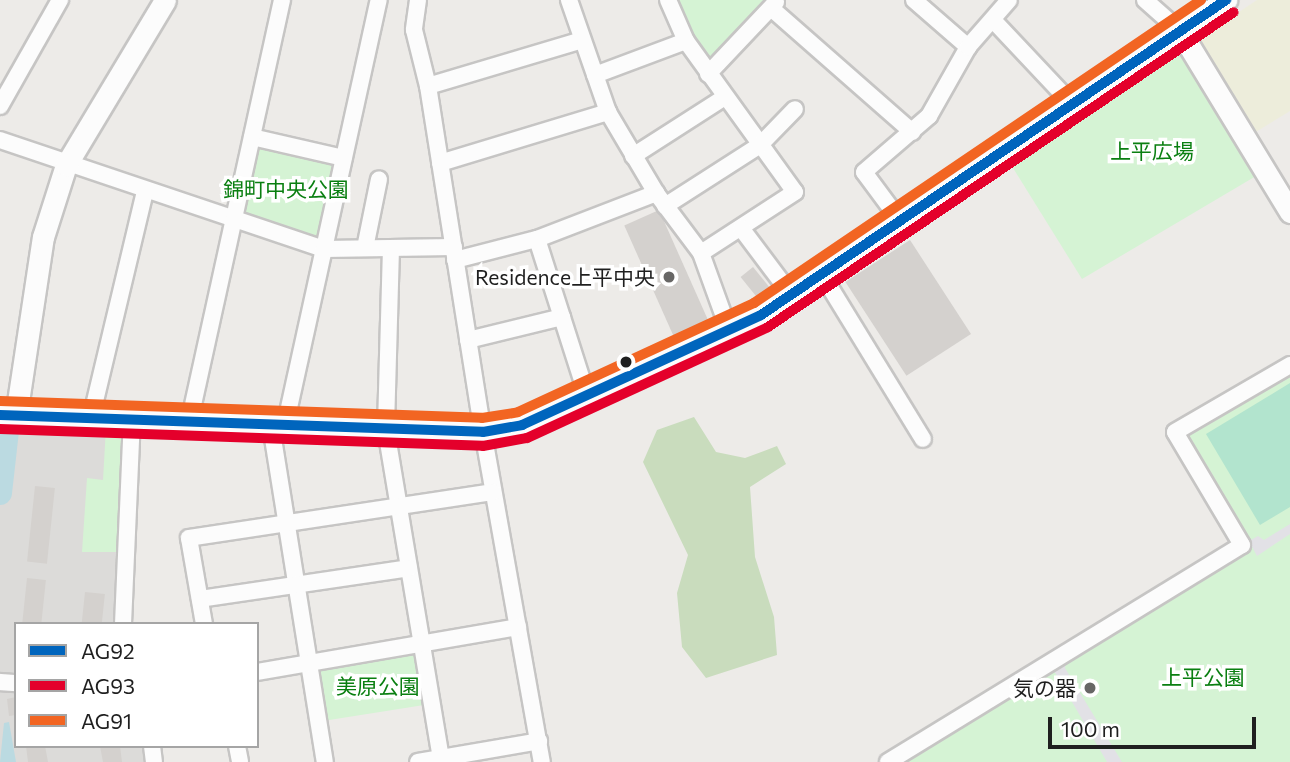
<!DOCTYPE html>
<html>
<head>
<meta charset="utf-8">
<style>
  body { margin:0 }
  #map { position:relative; width:1290px; height:762px; overflow:hidden; background:#edebe8; font-family:Commissioner,"Noto Sans JP",sans-serif }
  div>[style] { position:absolute }
  [style*='--x'] { left:calc(var(--x)*1px); top:calc(var(--y)*1px); width:calc(var(--w)*1px); rotate:calc(var(--a)*1deg) }
  .residential>* { inset:0; background:#dcdbd9 }
  .farmland>* { inset:0; background:#ededdb }
  .forest>* { inset:0; background:#c9dcbd }
  .park>* { inset:0; background:#d5f3d4 }
  .pitch>* { inset:0; background:#b2e4ce }
  .plaza>* { inset:0; background:#e2e1e6 }
  .water>* { inset:0; background:#bbdae1 }
  .river>* { height:24px; margin:-12px; padding:0 12px; transform-origin:12px; border-radius:12px; background:#bbdae1 }
  .building>* { inset:0; background:#d4d1ce; transform-origin:0 0 }
  .roads { filter:drop-shadow(2px 0 #c6c5c4) drop-shadow(-2px 0 #c6c5c4) drop-shadow(0 2px #c6c5c4) drop-shadow(0 -2px #c6c5c4) }
  .minor>* { height:16px; margin:-8px; padding:0 8px; transform-origin:8px; border-radius:8px; background:#fcfcfc }
  .tertiary>* { height:21px; margin:-10.5px; padding:0 10.5px; transform-origin:10.5px; border-radius:10.5px; background:#fcfcfc }
  .bus-1>* { height:10px; margin:-5px; padding:0 5px; transform-origin:5px; border-radius:5px; background:#0065bd }
  .bus-2>* { height:10px; margin:-5px; padding:0 5px; transform-origin:5px; border-radius:5px; background:#e4002b }
  .bus-3>* { height:10px; margin:-5px; padding:0 5px; transform-origin:5px; border-radius:5px; background:#f26522 }
  .dots>* { width:19px; height:19px; translate:-50% -50%; box-sizing:border-box; border:4px solid #fff; border-radius:50% }
  span { translate:-50% -50%; white-space:nowrap; text-align:center; line-height:1.15; -webkit-text-stroke:7px #fff; paint-order:stroke }
  .park-label { font-size:21px; color:#0a7f11 }
  .poi-label { font-size:21px; color:#1f1f1f }
  .right { translate:-100% -50%; text-align:right }
  .legend { position:absolute; left:14px; top:622px; width:245px; height:126px; box-sizing:border-box; background:#fff; border:2px solid #a5a5a5; margin:0; padding:9px 12px; list-style:none; font-size:21px; color:#1f1f1f }
  .legend li { display:flex; align-items:center; gap:14px; height:35px }
  .legend b { width:35px; border:2px solid #a5a5a5 }
  .scale { position:absolute; left:1048px; top:717px; width:208px; height:32px; box-sizing:border-box; border:4px solid #1f1f1f; border-top:0; padding-left:9px; font-size:21px; line-height:24px; white-space:nowrap; color:#1f1f1f; -webkit-text-stroke:5px #fff; paint-order:stroke }
</style>
</head>
<body>
<div id="map">
  <div class="residential">
    <div style="clip-path:polygon(0 425px,122px 426px,118px 624px,16px 624px,16px 746px,147px 746px,149px 762px,0 762px)"></div>
  </div>
  <div class="farmland">
    <div style="clip-path:polygon(1257px 0,1290px 0,1290px 111px,1251px 135px,1194px 42px)"></div>
  </div>
  <div class="forest">
    <div style="clip-path:polygon(694px 417px,716px 452px,745px 458px,777px 446px,786px 464px,750px 487px,755px 557px,774px 617px,777px 655px,706px 678px,682px 647px,677px 593px,688px 555px,643px 462px,657px 430px)"></div>
  </div>
  <div class="park">
    <div style="clip-path:polygon(673px 0,767px 0,713px 63px,705px 63px)"></div>
    <div style="clip-path:polygon(1172px 49px,1180px 51px,1256px 176px,1082px 279px,1008px 160px)"></div>
    <div style="clip-path:polygon(255px 142px,336px 164px,319px 238px,314px 242px,242px 218px)"></div>
    <div style="clip-path:polygon(1290px 372px,1290px 762px,898px 762px,1251px 548px,1188px 441px,1188px 432px)"></div>
    <div style="clip-path:polygon(106px 427px,125px 431px,121px 552px,82px 552px,87px 478px,103px 480px)"></div>
    <div style="clip-path:polygon(411px 654px,417px 658px,424px 705px,323px 721px,319px 670px)"></div>
  </div>
  <div class="pitch">
    <div style="clip-path:polygon(1290px 383px,1290px 507px,1260px 525px,1206px 434px)"></div>
  </div>
  <div class="plaza">
    <div style="clip-path:polygon(1290px 524px,1290px 534px,1257px 556px,1249px 541px,1258px 536px,1264px 540px)"></div>
    <div style="clip-path:polygon(1066px 660px,1065px 668px,1122px 762px,1107px 762px,1054px 671px,1046px 671px)"></div>
  </div>
  <div class="water">
    <div style="clip-path:polygon(9px 722px,16px 762px,0 762px,4px 723px)"></div>
  </div>
  <div class="river">
    <div style="--x:0;--y:493;--w:62;--a:-83.6"></div>
  </div>
  <div class="building">
    <div style="left:659px;top:210px;width:132px;height:38px;rotate:66deg"></div>
    <div style="left:910px;top:240px;width:112px;height:77px;rotate:57deg"></div>
    <div style="left:753px;top:267px;width:35px;height:16px;rotate:51deg"></div>
    <div style="left:35px;top:486px;width:20px;height:76px;rotate:6deg"></div>
    <div style="left:27px;top:578px;width:19px;height:46px;rotate:6deg"></div>
    <div style="left:85px;top:592px;width:20px;height:32px;rotate:6deg"></div>
    <div style="clip-path:polygon(16px 697px,16px 715px,9px 716px,7px 699px)"></div>
    <div style="clip-path:polygon(26px 746px,45px 746px,48px 762px,28px 762px)"></div>
    <div style="clip-path:polygon(100px 746px,120px 746px,122px 762px,103px 762px)"></div>
  </div>
  <div class="roads">
    <div class="minor">
      <div style="--x:418;--y:0;--w:30;--a:98"></div>
      <div style="--x:414;--y:30;--w:58;--a:76"></div>
      <div style="--x:428;--y:86;--w:350;--a:81"></div>
      <div style="--x:483;--y:432;--w:335;--a:79.9"></div>
      <div style="--x:569;--y:0;--w:119;--a:70.8"></div>
      <div style="--x:608;--y:112;--w:94;--a:59.3"></div>
      <div style="--x:656;--y:193;--w:75;--a:53.1"></div>
      <div style="--x:701;--y:253;--w:85;--a:70.1"></div>
      <div style="--x:668;--y:0;--w:45;--a:66.3"></div>
      <div style="--x:686;--y:41;--w:186;--a:54.2"></div>
      <div style="--x:795;--y:192;--w:112;--a:147"></div>
      <div style="--x:914;--y:0;--w:72;--a:41"></div>
      <div style="--x:1145;--y:0;--w:47;--a:41.5"></div>
      <div style="--x:771;--y:8;--w:188;--a:41.3"></div>
      <div style="--x:993;--y:20;--w:117;--a:46.7"></div>
      <div style="--x:708;--y:74;--w:99;--a:-46.6"></div>
      <div style="--x:595;--y:75;--w:97;--a:-20.5"></div>
      <div style="--x:428;--y:86;--w:161;--a:-16.6"></div>
      <div style="--x:0;--y:106;--w:122;--a:-60.5"></div>
      <div style="--x:252;--y:137;--w:94;--a:12.9"></div>
      <div style="--x:0;--y:140;--w:342;--a:18.6"></div>
      <div style="--x:324;--y:249;--w:130;--a:-0.9"></div>
      <div style="--x:633;--y:156;--w:109;--a:-32.7"></div>
      <div style="--x:440;--y:163;--w:176;--a:-16.9"></div>
      <div style="--x:665;--y:206;--w:113;--a:-32.7"></div>
      <div style="--x:760;--y:145;--w:50;--a:-45.8"></div>
      <div style="--x:901;--y:222;--w:62;--a:-126.5"></div>
      <div style="--x:864;--y:172;--w:86;--a:-40.7"></div>
      <div style="--x:929;--y:116;--w:79;--a:-60.5"></div>
      <div style="--x:968;--y:47;--w:62;--a:-48.9"></div>
      <div style="--x:741;--y:228;--w:85;--a:53.1"></div>
      <div style="--x:537;--y:239;--w:165;--a:72.3"></div>
      <div style="--x:365;--y:248;--w:70;--a:-78.5"></div>
      <div style="--x:391;--y:248;--w:182;--a:91.6"></div>
      <div style="--x:386;--y:430;--w:333;--a:80.5"></div>
      <div style="--x:455;--y:260;--w:85;--a:-14.4"></div>
      <div style="--x:537;--y:239;--w:128;--a:-21.1"></div>
      <div style="--x:823;--y:276;--w:191;--a:58.5"></div>
      <div style="--x:468;--y:340;--w:97;--a:-13.7"></div>
      <div style="--x:91;--y:418;--w:233;--a:-76.6"></div>
      <div style="--x:189;--y:423;--w:433;--a:-77.6"></div>
      <div style="--x:271;--y:426;--w:340;--a:80.9"></div>
      <div style="--x:285;--y:426;--w:436;--a:-77.6"></div>
      <div style="--x:200;--y:599;--w:211;--a:-8.4"></div>
      <div style="--x:123;--y:624;--w:203;--a:-87.5"></div>
      <div style="--x:204;--y:624;--w:87;--a:-99.9"></div>
      <div style="--x:189;--y:538;--w:307;--a:-8.6"></div>
      <div style="--x:257;--y:672;--w:265;--a:-9.8"></div>
      <div style="--x:0;--y:682;--w:16;--a:4"></div>
      <div style="--x:152;--y:746;--w:16;--a:83"></div>
      <div style="--x:237;--y:746;--w:16;--a:79"></div>
      <div style="--x:418;--y:762;--w:123;--a:-9.8"></div>
      <div style="--x:888;--y:762;--w:415;--a:-31.5"></div>
      <div style="--x:1242;--y:545;--w:131;--a:-120.7"></div>
      <div style="--x:1175;--y:432;--w:133;--a:-30.2"></div>
    </div>
    <div class="tertiary">
      <div style="--x:1180;--y:31;--w:212;--a:58.7"></div>
      <div style="--x:0;--y:415;--w:483;--a:2"></div>
      <div style="--x:483;--y:432;--w:40;--a:-10"></div>
      <div style="--x:522;--y:425;--w:263;--a:-24.7"></div>
      <div style="--x:761;--y:315;--w:562;--a:-34.11"></div>
      <div style="--x:16;--y:415;--w:180;--a:-81.4"></div>
      <div style="--x:43;--y:237;--w:76;--a:-72.3"></div>
      <div style="--x:66;--y:165;--w:192;--a:-59"></div>
    </div>
  </div>
  <div class="bus-1">
    <div style="--x:0;--y:415;--w:483;--a:2"></div>
    <div style="--x:483;--y:432;--w:40;--a:-10"></div>
    <div style="--x:522;--y:425;--w:263;--a:-24.7"></div>
    <div style="--x:761;--y:315;--w:562;--a:-34.11"></div>
  </div>
  <div class="bus-2">
    <div style="--x:0;--y:429;--w:483;--a:2"></div>
    <div style="--x:483;--y:446;--w:45;--a:-10.3"></div>
    <div style="--x:527;--y:438;--w:265;--a:-24.7"></div>
    <div style="--x:768;--y:327;--w:562;--a:-34.06"></div>
  </div>
  <div class="bus-3">
    <div style="--x:0;--y:401;--w:482;--a:2"></div>
    <div style="--x:482;--y:418;--w:36;--a:-9"></div>
    <div style="--x:518;--y:412;--w:260;--a:-24.8"></div>
    <div style="--x:754;--y:303;--w:540;--a:-34.13"></div>
  </div>
  <div class="dots">
    <div style="left:669px;top:277px;background:#676665"></div>
    <div style="left:626px;top:362px;background:#1f1f1f"></div>
    <div style="left:1090px;top:688px;background:#676665"></div>
  </div>
  <div class="park-label">
    <span style="left:1152px;top:151px">上平広場</span>
    <span style="left:286px;top:189px">錦町中央公園</span>
    <span style="left:1203px;top:677px">上平公園</span>
    <span style="left:378px;top:686px">美原公園</span>
  </div>
  <div class="poi-label">
    <span class="right" style="left:655px;top:277px">Residence上平中央</span>
    <span class="right" style="left:1076px;top:688px">気の器</span>
  </div>
  <ul class="legend">
  <li><b style="height:9px;background:#0065bd"></b>AG92</li>
  <li><b style="height:9px;background:#e4002b"></b>AG93</li>
  <li><b style="height:9px;background:#f26522"></b>AG91</li>
  </ul>
  <div class="scale">100 m</div>
</div>
</body>
</html>
